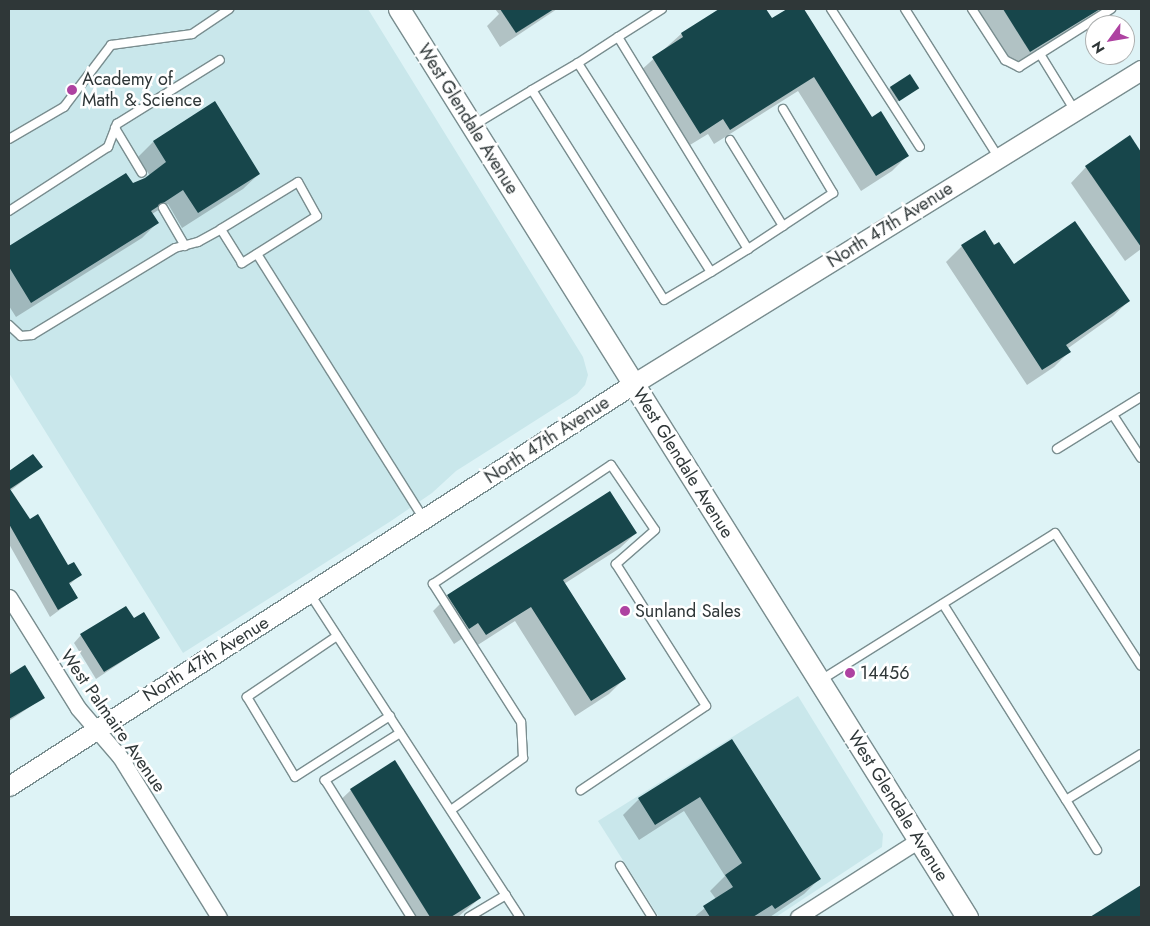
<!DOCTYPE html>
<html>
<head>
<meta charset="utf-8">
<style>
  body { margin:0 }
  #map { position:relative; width:1150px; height:926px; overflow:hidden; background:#def3f6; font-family:Jost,sans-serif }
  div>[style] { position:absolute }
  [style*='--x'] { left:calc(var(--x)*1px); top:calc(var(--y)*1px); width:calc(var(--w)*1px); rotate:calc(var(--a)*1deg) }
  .built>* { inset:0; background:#c9e7eb }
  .shadow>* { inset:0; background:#0003 }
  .building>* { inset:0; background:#17464b; transform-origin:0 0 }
  .roads { filter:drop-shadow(1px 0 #798d8f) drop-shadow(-1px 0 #798d8f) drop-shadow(0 1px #798d8f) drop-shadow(0 -1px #798d8f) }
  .service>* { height:8px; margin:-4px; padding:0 4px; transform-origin:4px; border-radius:4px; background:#fff }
  .minor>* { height:15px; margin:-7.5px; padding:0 7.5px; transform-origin:7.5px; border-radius:7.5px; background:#fff }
  .tertiary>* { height:19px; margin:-9.5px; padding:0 9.5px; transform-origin:9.5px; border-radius:9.5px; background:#fff }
  .secondary>* { height:21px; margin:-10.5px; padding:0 10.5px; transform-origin:10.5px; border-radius:10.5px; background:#fff }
  .dots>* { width:14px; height:14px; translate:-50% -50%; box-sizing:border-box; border:2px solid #fff; border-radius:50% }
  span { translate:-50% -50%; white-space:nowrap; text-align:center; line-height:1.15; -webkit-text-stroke:5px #fff; paint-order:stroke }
  .poi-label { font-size:18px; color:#2f3738 }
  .left { translate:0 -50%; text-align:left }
  .street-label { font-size:18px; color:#2f3738 }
  .frame { position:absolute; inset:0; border:10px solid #2f3738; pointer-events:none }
  .north { position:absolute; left:1085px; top:15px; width:50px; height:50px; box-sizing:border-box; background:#fff; border:1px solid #acafaf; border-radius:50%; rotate:238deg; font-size:14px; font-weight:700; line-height:20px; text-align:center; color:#2f3738 }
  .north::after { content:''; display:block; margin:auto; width:18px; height:22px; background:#ae42a1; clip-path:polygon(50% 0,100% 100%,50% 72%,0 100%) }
</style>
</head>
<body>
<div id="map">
  <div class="built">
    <div style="clip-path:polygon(9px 9px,368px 9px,583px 357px,588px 375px,585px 385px,577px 394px,456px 471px,432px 493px,391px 521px,183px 653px,9px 373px)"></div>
    <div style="clip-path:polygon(798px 696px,883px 834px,882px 847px,776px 917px,659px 917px,598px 821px)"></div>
  </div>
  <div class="shadow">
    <div style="clip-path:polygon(495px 9px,557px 9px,500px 47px,487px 26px,499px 14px)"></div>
    <div style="clip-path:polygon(722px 9px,764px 9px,771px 20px,787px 9px,802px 9px,872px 119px,907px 156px,892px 171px,861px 191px,798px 91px,714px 144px,708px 134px,685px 148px,638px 73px,681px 34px)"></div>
    <div style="clip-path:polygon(978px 9px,1107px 9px,1015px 67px)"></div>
    <div style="clip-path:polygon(890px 88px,917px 88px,890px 107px,883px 95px)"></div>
    <div style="clip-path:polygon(1129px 137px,1141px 152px,1141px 249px,1125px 261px,1071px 183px,1086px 167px)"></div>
    <div style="clip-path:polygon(153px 142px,259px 174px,243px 189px,182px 228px,168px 204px,152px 214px,157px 223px,142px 238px,16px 317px,9px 306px,9px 248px,126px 174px,132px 184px,150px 176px,138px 157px)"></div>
    <div style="clip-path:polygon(984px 232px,1013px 266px,1129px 301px,1113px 316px,1067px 349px,1069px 352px,1054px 367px,1027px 385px,946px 262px,962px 246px)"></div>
    <div style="clip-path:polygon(33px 455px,41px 467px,10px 491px,29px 521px,68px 567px,80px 575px,69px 585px,76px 598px,50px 617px,9px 544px,9px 472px)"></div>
    <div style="clip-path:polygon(636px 533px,620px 548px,564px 584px,625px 678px,609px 694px,575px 716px,515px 621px,470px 650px,463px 638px,454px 644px,433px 611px,448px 596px)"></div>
    <div style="clip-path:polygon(134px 620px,159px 637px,96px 679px,74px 643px,81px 635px)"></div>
    <div style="clip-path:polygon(9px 670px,43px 698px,9px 721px)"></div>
    <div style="clip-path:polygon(731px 741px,819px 879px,804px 894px,770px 917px,694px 917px,716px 899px,710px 891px,725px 876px,684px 811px,639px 840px,623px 815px,639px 799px)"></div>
    <div style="clip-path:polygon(351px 790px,480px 898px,458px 917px,406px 917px,335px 805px)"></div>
    <div style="clip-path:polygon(1141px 887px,1141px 917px,1092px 917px)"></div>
  </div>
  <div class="building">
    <div style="clip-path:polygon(500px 9px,554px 9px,516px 33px)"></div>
    <div style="clip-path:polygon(719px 9px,766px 9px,772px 18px,787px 9px,804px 9px,872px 117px,881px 111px,909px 156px,876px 176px,814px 77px,730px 130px,723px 119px,700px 134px,652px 57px,683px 37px,681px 33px)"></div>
    <div style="clip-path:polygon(1003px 9px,1100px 9px,1030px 52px)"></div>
    <div style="left:910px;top:74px;width:17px;height:24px;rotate:57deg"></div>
    <div style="clip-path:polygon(215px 101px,260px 174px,198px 213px,183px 190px,151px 211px,159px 223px,31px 303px,9px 267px,9px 246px,126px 173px,133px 183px,145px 178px,166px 162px,153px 141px)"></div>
    <div style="clip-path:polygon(1130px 135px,1141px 152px,1141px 247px,1085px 166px)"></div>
    <div style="clip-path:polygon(1075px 221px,1130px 301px,1066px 345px,1071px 352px,1042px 370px,961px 245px,985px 230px,994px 245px,999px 242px,1014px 264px)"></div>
    <div style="clip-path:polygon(33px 454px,43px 467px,10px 489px,30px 519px,38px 514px,68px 565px,74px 562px,82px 575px,69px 583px,78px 598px,58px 610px,9px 524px,9px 471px)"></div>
    <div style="clip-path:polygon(610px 491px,637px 533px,563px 580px,626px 679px,591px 701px,531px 607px,486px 635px,478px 623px,469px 629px,447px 595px)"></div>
    <div style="clip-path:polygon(126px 606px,134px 618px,144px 612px,160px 638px,104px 672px,80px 634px)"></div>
    <div style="clip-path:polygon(25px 665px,45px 698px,9px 719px,9px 675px)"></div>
    <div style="clip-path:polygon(732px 739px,821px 879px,775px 909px,772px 905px,753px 917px,710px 917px,703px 906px,733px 887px,725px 875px,742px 863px,700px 797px,655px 825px,638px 798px)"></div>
    <div style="clip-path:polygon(395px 760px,481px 898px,451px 917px,430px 917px,350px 789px)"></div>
    <div style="clip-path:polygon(1141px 885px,1141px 917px,1090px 917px)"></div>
  </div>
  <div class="roads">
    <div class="service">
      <div style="--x:831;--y:9;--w:164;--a:57.2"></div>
      <div style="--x:905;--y:9;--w:176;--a:57.8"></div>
      <div style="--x:972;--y:9;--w:61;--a:57.1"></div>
      <div style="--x:1005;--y:60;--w:16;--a:27"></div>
      <div style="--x:1019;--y:67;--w:109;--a:-32.2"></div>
      <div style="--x:618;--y:37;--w:52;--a:-32.5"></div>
      <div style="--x:1040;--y:54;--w:67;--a:58.4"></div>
      <div style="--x:532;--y:90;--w:53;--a:-30.4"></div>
      <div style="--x:783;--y:109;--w:98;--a:59.2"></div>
      <div style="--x:833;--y:193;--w:60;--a:146.6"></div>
      <div style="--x:474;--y:125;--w:68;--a:-31.1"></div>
      <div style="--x:532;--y:90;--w:248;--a:57.8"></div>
      <div style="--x:664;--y:300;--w:55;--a:-30.8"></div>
      <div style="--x:711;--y:272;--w:248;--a:-122.5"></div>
      <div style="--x:578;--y:63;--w:48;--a:-33"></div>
      <div style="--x:618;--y:37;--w:249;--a:58.5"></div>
      <div style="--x:748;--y:249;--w:42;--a:-33.3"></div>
      <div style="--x:783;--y:226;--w:101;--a:-121.6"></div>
      <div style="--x:115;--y:128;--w:52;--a:59"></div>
      <div style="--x:9;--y:139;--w:64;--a:-30.2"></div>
      <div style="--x:64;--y:107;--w:78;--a:-52.8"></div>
      <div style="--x:111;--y:45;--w:82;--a:-7.7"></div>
      <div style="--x:192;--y:34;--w:45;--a:-34"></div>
      <div style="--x:298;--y:182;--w:39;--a:61"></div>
      <div style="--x:317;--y:216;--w:89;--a:147.9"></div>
      <div style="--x:242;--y:263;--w:40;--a:-122"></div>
      <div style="--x:221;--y:229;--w:90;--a:-31.4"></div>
      <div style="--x:163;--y:208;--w:44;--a:59.9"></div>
      <div style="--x:9;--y:211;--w:118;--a:-32.9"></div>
      <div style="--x:108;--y:147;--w:25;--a:-69"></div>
      <div style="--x:117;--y:124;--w:121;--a:-31.9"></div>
      <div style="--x:257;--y:254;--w:312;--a:57.8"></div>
      <div style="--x:711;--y:272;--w:44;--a:-31.9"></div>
      <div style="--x:9;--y:325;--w:16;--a:43"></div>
      <div style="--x:21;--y:336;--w:11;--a:-5"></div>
      <div style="--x:32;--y:335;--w:167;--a:-31.3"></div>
      <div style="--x:175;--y:248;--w:24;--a:-15"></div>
      <div style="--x:198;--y:242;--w:26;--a:-29"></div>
      <div style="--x:1113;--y:415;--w:51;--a:56.9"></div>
      <div style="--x:1057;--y:449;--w:99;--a:-31.8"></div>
      <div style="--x:310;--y:594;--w:385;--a:57"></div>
      <div style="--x:943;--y:604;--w:231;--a:57.9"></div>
      <div style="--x:1066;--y:800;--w:88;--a:-31.5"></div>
      <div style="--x:337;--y:636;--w:109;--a:145.9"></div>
      <div style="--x:247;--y:697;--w:93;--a:59"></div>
      <div style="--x:295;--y:777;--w:113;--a:-32.7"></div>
      <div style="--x:821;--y:680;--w:276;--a:-32.1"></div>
      <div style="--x:1055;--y:533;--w:158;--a:57.1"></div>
      <div style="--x:400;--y:733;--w:89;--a:147.9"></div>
      <div style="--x:325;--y:780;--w:162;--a:57.9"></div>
      <div style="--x:1066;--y:800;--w:59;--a:58.2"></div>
      <div style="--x:451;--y:810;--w:89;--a:-35.8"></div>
      <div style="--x:523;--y:758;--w:36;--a:-93"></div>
      <div style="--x:521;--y:722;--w:164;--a:-122.5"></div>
      <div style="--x:433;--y:584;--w:214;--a:-33.8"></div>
      <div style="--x:611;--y:465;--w:78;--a:55.9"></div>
      <div style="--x:655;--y:530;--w:52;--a:138.9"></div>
      <div style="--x:616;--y:564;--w:168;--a:57.6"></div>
      <div style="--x:706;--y:706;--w:151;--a:146.1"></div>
      <div style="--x:620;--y:866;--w:60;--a:57.9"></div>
      <div style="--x:469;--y:917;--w:43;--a:-30.7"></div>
    </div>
    <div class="minor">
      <div style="--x:9;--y:597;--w:131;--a:58.1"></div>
      <div style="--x:78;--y:708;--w:65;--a:49.4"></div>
      <div style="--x:120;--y:757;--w:188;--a:58.3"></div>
      <div style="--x:798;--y:917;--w:143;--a:-32.5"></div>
    </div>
    <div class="tertiary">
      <div style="--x:9;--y:786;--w:742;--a:-32.79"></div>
      <div style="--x:633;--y:384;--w:597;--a:-31.72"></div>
    </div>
    <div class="secondary">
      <div style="--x:399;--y:9;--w:1071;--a:57.97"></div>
    </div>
  </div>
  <div class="dots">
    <div style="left:72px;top:90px;background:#ae42a1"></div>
    <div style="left:625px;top:611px;background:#ae42a1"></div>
    <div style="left:850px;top:673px;background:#ae42a1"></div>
  </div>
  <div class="poi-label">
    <span class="left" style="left:82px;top:90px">Academy of<br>Math &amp; Science</span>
    <span class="left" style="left:635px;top:611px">Sunland Sales</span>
    <span class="left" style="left:860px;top:673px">14456</span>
  </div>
  <div class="street-label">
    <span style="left:468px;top:119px;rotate:58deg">West Glendale Avenue</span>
    <span style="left:890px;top:225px;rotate:-32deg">North 47th Avenue</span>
    <span style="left:547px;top:440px;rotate:-33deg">North 47th Avenue</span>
    <span style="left:683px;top:463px;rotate:58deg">West Glendale Avenue</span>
    <span style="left:206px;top:659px;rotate:-32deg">North 47th Avenue</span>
    <span style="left:113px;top:721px;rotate:55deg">West Palmaire Avenue</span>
    <span style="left:898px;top:806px;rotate:58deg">West Glendale Avenue</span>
  </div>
  <div class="frame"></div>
  <div class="north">N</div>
</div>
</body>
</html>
